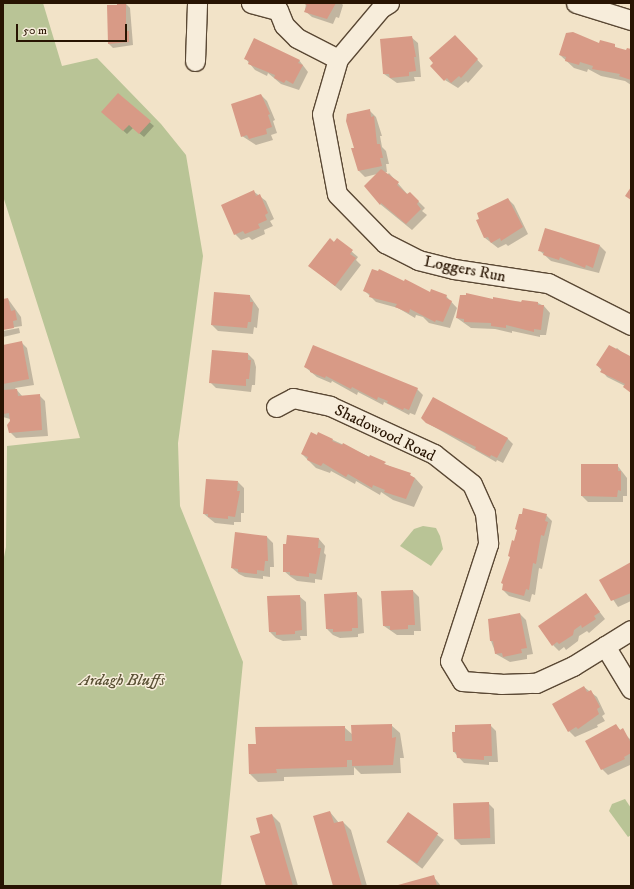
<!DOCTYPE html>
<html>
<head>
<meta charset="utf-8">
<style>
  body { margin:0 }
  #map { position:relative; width:634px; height:889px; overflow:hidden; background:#f2e3c8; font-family:"IM FELL DW Pica",serif }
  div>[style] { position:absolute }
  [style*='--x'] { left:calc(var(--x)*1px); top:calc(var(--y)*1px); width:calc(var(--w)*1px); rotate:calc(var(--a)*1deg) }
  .green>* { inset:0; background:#b9c496 }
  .shadow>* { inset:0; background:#0003; transform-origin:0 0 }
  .building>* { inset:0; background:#d89a86; transform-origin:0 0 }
  .roads { filter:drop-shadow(1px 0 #5a4834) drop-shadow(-1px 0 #5a4834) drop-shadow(0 1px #5a4834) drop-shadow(0 -1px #5a4834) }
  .minor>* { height:19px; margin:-9.5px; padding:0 9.5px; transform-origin:9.5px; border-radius:9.5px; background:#f7eddb }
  span { translate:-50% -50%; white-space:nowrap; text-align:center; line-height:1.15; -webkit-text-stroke:3px #f7eddb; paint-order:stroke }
  .street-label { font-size:16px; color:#281402 }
  .park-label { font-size:16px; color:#5b5236; font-style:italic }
  .frame { position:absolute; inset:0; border:4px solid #281402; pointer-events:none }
  .scale { position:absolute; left:16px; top:24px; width:111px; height:18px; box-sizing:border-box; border:2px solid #281402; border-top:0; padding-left:5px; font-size:12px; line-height:14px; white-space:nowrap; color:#281402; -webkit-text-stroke:3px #f7eddb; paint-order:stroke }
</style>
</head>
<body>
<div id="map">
  <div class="green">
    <div style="clip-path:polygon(3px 3px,43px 3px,62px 66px,97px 58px,161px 124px,186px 155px,203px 256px,178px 443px,180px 506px,243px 662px,221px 886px,3px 886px,3px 562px,6px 547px,7px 446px,80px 438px,3px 196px)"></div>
    <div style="clip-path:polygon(423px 526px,436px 528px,440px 536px,443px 549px,431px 566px,400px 546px,414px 529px)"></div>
    <div style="clip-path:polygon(625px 799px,631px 808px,631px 835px,628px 837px,609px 811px,612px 804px)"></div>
  </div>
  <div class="shadow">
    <div style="clip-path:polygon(341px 3px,343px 5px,339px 18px,336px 17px,333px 24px,312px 17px,305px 11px,306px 3px)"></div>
    <div style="clip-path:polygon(126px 4px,130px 8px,133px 45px,113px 48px,109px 44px,108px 6px)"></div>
    <div style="clip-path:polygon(411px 37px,418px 43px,421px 77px,414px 77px,415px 81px,397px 83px,384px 74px)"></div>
    <div style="clip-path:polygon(601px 41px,626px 52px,631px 50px,631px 85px,625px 81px,601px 76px,588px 69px,587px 72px,574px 68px,560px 55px,600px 44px)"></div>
    <div style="clip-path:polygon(461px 42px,483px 66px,468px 83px,466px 81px,458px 88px,445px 80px)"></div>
    <div style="clip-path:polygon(245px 58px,299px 60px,308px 72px,299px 90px,281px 84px,268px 73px,267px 76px,255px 70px)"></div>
    <div style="clip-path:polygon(118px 95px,154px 126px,144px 137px,133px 128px,127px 134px,107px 116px)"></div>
    <div style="clip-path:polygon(261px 95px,267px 101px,275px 120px,273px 121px,277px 133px,271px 135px,273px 140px,256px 145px,242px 136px)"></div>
    <div style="clip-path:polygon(369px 110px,376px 117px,382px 136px,380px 136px,382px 147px,386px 151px,389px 164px,386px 164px,387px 172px,384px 173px,387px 175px,389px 173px,408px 195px,410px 193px,425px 208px,422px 211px,427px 215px,412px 230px,380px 204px,377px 174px,365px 177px,359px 171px,355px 148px)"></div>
    <div style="clip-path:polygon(253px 191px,266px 201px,274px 219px,270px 221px,273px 226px,264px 230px,265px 234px,252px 240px,249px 237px,241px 240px,235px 234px)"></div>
    <div style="clip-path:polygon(508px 199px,514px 205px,528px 234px,508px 246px,506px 244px,498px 248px,485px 238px,477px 221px)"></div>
    <div style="clip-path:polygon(337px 239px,358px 257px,356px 260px,361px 265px,341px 291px,310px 266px)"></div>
    <div style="clip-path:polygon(600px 246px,606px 252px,599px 273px,551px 261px,539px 250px)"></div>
    <div style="clip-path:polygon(365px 291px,431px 293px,446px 296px,457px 308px,450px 328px,429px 323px,423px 317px,416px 315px,415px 318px,398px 308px,376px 302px)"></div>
    <div style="clip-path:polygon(250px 296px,259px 309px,257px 328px,254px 327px,253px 334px,218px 331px,212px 325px)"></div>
    <div style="clip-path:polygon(8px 299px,21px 317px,22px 326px,3px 329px,3px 300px)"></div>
    <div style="clip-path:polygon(494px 300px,538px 303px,544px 306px,550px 313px,546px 335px,540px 335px,540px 337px,512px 331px,512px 333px,495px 329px,471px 328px,457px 318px)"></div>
    <div style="clip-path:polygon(19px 328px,20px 333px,3px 337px,3px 331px)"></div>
    <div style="clip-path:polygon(21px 342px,27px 348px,34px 385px,15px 388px,23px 397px,39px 395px,45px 401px,48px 436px,16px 438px,10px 432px,10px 419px,3px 417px,3px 346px)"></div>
    <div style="clip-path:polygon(617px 348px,631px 360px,631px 393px,625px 386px,607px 377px,597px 365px)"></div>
    <div style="clip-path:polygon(213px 351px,248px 354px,254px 360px,256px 367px,255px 385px,252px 385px,251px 392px,216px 388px,210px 382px)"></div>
    <div style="clip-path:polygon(305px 367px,417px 389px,423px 395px,415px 415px,410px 413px,409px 415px,384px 402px,383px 405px,358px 392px,357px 395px,332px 381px,331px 383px,317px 377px)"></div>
    <div style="clip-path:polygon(429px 424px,507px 438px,513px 444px,503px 463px,497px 460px,496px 462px)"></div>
    <div style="clip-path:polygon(318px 433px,415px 478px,423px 487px,414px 507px,393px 500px,381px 492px,380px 495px,356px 481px,355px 484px,331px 471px,330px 473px,316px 468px,302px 454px)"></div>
    <div style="clip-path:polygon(617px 465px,627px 478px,627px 496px,623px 496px,623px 502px,588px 502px,582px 496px)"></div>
    <div style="clip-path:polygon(238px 482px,244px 488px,244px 513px,241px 513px,241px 522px,234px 522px,234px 525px,215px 523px,204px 514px)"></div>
    <div style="clip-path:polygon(524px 509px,546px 515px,552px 521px,542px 569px,539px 568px,535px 595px,532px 594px,530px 602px,509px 596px,503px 590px,518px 531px,516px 529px)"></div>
    <div style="clip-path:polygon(267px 537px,273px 543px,274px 567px,270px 567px,270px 577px,263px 576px,263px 579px,245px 577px,239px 574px,232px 568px)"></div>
    <div style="clip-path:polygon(319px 539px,325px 546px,324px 553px,326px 555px,322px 580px,315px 579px,315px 583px,297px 581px,291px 577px,284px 571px,284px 545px)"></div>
    <div style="clip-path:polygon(631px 563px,631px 601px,618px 607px,601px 581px)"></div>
    <div style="clip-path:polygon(413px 591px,419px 597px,421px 631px,414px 631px,414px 635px,397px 635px,384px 626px)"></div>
    <div style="clip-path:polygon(356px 593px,362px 599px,364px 633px,358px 634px,358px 637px,340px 638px,333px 635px,327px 629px)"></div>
    <div style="clip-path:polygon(586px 594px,605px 619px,589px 633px,587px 631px,579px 636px,578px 641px,566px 650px,564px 647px,559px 651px,553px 645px)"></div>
    <div style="clip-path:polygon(299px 596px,306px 602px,307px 636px,300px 636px,301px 640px,283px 641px,276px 638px,270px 632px)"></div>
    <div style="clip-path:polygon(520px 614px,526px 620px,533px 654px,527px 655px,527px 659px,510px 662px,496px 654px,491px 641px)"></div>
    <div style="clip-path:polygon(584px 687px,597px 697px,605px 714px,602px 716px,605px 721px,597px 725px,598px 727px,575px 737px,569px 731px)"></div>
    <div style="clip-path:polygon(391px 725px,400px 733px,404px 758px,400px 758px,401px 773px,361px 774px,354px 767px,354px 775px,284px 777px,284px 781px,258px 782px,250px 774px,344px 727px,353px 735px)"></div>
    <div style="clip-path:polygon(490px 725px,496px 731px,498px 762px,489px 762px,489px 765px,464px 763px,454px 752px)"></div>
    <div style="clip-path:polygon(616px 726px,631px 740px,631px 762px,630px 765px,608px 775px,602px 769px)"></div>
    <div style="clip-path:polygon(488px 803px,494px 809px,495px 844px,461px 845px,455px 839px)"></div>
    <div style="clip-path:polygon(330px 812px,339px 823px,343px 822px,351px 830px,367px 886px,334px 886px)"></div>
    <div style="left:408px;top:813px;width:45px;height:36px;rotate:37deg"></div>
    <div style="clip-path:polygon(272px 815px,280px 823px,298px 886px,267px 886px,261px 834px)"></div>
    <div style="clip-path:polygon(433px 876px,441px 886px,399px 886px)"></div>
  </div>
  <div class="building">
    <div style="clip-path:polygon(117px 3px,126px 3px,126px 31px,129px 31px,129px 42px,108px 44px,107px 5px,117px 5px)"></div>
    <div style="clip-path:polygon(302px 3px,336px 3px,327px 19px,304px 12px,307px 5px)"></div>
    <div style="clip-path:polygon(573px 32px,599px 43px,600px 40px,615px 44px,615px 47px,626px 50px,627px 48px,631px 49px,631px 80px,619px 76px,620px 74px,592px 69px,593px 66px,580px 62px,579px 65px,565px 61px,566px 57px,559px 55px,566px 33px)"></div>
    <div style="clip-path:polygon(455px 35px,478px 59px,461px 78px,459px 76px,451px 83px,447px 78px,444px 81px,430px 66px,433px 63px,429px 58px)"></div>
    <div style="clip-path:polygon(412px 36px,416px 57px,414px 57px,416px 71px,409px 72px,409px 76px,390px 78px,389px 74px,383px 74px,380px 39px)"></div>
    <div style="clip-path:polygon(254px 38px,300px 60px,298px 63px,303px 65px,293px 84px,286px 80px,284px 83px,274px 78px,275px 75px,248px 64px,249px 61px,244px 59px)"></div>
    <div style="clip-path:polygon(118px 93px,151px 121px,139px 134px,129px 125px,123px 131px,101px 112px)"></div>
    <div style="clip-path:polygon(261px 94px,270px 114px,268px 115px,272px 127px,266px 129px,267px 134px,249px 139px,247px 135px,241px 137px,231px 104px)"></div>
    <div style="clip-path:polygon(370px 109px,371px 117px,374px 116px,377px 144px,380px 144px,383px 158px,380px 158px,382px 166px,358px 171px,351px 148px,354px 148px,346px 121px,347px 114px)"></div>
    <div style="clip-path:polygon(381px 169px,399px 182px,397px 185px,407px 194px,410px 192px,419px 201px,417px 204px,421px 209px,406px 224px,381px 203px,380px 205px,364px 186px)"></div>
    <div style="clip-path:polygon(631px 187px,631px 200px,625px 196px)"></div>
    <div style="clip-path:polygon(254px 190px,256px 196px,260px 194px,268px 213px,265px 215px,267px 220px,258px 224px,260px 228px,245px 234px,243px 231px,234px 235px,221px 205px)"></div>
    <div style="clip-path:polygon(508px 198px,523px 227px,501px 241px,500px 238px,491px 243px,488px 237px,484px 238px,476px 220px,479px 219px,477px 213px)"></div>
    <div style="clip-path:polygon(545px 228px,600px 245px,593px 268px,586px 265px,585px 268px,560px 257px,559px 260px,543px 255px,544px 252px,538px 251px)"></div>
    <div style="clip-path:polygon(330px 238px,334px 242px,337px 238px,353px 250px,350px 254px,356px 258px,335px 286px,308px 266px)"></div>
    <div style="clip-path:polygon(372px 269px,378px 271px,379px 269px,404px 281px,405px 279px,430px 292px,431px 289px,447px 295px,446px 298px,452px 301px,443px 322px,436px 320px,435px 322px,410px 309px,409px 313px,395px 307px,397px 304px,369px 297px,370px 294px,363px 291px)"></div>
    <div style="clip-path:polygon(214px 292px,250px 295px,250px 302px,253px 302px,251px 322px,248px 322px,247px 328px,211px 325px)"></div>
    <div style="clip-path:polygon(466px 293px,493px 299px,493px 297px,521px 302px,522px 300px,538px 302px,538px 305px,544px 305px,541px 330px,534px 329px,534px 332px,506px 325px,506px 328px,491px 326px,491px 323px,464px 322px,464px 319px,456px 318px,460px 295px,466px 295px)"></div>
    <div style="clip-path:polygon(8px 298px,11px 311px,15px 310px,17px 320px,13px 321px,14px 328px,3px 330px,3px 299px)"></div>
    <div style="clip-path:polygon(22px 341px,29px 379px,3px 384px,3px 345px)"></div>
    <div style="clip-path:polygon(313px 345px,418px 388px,409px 410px,404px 408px,403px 410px,387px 403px,388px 401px,378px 397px,377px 400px,352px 387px,351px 389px,326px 376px,325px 378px,310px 372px,310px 370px,304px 367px)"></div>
    <div style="clip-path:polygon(609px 345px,630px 356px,631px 393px,623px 387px,625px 384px,600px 372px,602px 369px,596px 365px)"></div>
    <div style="clip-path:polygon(212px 350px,248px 353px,248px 360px,251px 360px,249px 379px,246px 379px,246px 386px,209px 383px)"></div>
    <div style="clip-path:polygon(17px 389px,18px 396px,40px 394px,42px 430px,9px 433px,7px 425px,10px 421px,9px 413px,3px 414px,3px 390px)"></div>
    <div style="clip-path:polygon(433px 397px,508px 438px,497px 458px,491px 455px,490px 457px,475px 449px,476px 447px,426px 423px,421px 418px)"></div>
    <div style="clip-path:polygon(311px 432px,317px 435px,318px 432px,333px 439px,332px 441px,342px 445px,343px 443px,369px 457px,370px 455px,386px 462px,384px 464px,411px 473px,410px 475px,415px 478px,406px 499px,384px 492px,385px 490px,373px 485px,372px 488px,348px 474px,346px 477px,323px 463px,321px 466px,307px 460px,308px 457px,301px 454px)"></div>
    <div style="clip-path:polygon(581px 464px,618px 464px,618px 471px,621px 471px,621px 491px,618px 490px,617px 497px,581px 496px)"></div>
    <div style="clip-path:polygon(206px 479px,238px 481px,237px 491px,240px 491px,235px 517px,228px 516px,228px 519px,208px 517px,208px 514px,203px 514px)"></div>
    <div style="clip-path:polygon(523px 508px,547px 514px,545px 521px,548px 522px,544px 536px,541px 535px,536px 564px,533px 563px,529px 590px,526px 589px,524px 596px,502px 590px,503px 584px,501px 583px,510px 557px,508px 556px,512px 540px,514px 541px,517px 530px,515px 529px,519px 514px,522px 514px)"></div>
    <div style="clip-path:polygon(235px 532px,267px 536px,268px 561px,265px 561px,264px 571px,257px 570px,257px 574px,238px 572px,238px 569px,231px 568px)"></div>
    <div style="clip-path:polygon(287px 535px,319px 538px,318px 548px,321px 548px,316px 574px,309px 573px,309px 577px,290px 575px,290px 572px,283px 572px,283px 544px,286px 544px)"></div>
    <div style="clip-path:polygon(631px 562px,631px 593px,611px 601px,599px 580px)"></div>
    <div style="clip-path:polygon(413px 590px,415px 625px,408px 625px,408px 629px,390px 630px,390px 626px,383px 626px,381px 591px)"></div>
    <div style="clip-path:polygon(357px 592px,358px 628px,352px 628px,352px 631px,333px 632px,333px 629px,326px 629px,324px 594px)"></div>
    <div style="clip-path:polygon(586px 593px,600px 612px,594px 616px,596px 619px,582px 628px,581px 625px,574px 630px,573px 635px,559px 644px,557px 642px,552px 646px,538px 626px)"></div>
    <div style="clip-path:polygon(300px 595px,302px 630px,295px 631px,295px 634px,276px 635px,276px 632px,269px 632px,267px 596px)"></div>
    <div style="clip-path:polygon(520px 613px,527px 648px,521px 649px,522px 653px,503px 657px,502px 653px,495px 654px,493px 641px,490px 641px,488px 619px)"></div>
    <div style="clip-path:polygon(584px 686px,587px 692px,591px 690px,600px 707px,597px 709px,599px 714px,578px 729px,576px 727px,568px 732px,552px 704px)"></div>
    <div style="clip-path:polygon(392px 724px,392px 738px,396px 737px,393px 765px,352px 766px,352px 760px,347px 760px,347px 767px,276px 769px,277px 773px,249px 774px,248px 744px,256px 744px,255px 727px,345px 726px,345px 741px,352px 741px,351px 725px)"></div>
    <div style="clip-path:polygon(491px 724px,492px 756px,484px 756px,484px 760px,457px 758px,456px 752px,453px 752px,452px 732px,455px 732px,455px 725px)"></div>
    <div style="clip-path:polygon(616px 724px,620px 730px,623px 728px,631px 743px,631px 753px,624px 757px,625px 759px,601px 770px,585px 741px)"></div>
    <div style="left:489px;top:802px;width:36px;height:36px;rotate:88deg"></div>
    <div style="clip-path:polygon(330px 811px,334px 823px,343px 821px,362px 886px,333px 886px,313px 816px)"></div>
    <div style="left:408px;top:812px;width:37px;height:37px;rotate:35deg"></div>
    <div style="clip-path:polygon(272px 814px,293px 886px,266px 886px,250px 836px,260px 833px,256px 818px)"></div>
    <div style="clip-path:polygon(434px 875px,437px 886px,398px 886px,398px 885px)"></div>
  </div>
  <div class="roads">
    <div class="minor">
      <div style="--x:251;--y:3;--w:28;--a:15"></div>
      <div style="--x:389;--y:3;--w:9;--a:148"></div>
      <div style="--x:381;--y:8;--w:67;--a:130.1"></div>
      <div style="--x:338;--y:59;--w:57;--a:106.2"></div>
      <div style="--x:322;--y:114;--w:81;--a:79.4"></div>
      <div style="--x:337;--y:194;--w:69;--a:45.6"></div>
      <div style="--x:385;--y:243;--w:37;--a:27"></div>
      <div style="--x:418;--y:260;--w:37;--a:14"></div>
      <div style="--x:454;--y:269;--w:95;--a:8.5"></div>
      <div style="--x:548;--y:283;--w:93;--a:26.8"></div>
      <div style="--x:576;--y:3;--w:58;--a:17.2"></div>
      <div style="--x:278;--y:10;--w:16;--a:68"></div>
      <div style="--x:284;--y:25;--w:18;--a:45"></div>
      <div style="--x:297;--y:38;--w:46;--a:27.1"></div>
      <div style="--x:195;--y:61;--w:58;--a:-88"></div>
      <div style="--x:276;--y:407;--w:19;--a:-28"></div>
      <div style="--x:293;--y:398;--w:38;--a:12"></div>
      <div style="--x:330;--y:406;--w:115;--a:24.8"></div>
      <div style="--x:434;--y:454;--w:48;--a:38.3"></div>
      <div style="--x:472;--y:484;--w:32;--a:66"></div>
      <div style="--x:485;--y:513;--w:31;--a:84"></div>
      <div style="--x:488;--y:544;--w:123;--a:108"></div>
      <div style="--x:450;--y:661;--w:23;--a:59"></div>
      <div style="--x:462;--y:681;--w:39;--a:4"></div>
      <div style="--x:501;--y:684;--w:35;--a:-2"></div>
      <div style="--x:536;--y:683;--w:41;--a:-24.7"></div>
      <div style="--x:573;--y:666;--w:68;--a:-31.8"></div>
      <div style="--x:605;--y:646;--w:50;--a:58.8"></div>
    </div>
  </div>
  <div class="street-label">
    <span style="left:465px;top:269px;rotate:11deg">Loggers Run</span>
    <span style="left:385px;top:433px;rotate:26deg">Shadowood Road</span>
  </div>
  <div class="park-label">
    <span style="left:122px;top:680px">Ardagh Bluffs</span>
  </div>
  <div class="frame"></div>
  <div class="scale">50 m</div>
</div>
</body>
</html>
